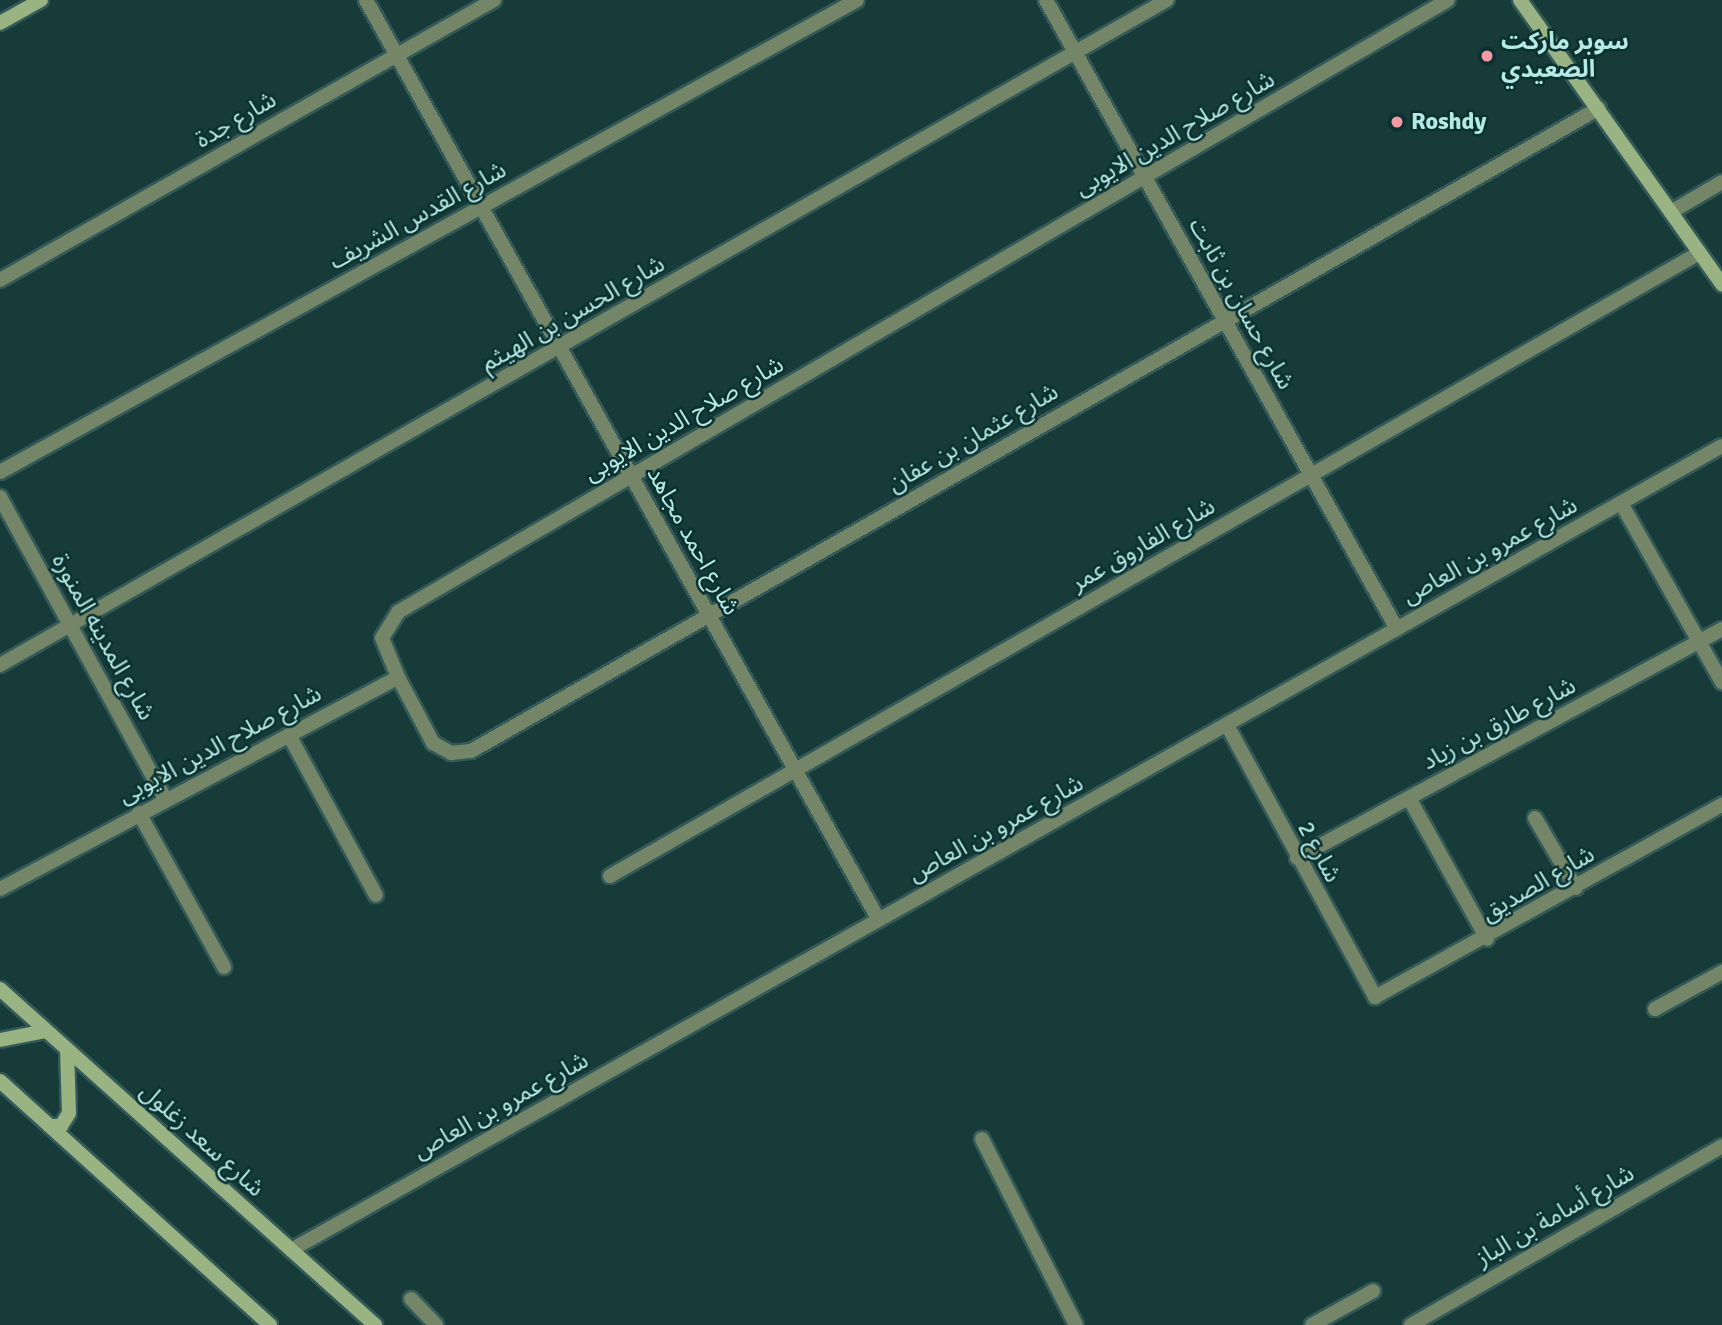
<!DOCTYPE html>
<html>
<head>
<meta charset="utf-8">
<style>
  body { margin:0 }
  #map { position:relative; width:1722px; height:1325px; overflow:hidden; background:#163b39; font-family:Signika,"Noto Sans Arabic",sans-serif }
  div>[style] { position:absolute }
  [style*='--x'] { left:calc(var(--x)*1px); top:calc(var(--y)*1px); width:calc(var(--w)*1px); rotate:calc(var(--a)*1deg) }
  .roads { filter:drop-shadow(2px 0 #335a58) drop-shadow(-2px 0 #335a58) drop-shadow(0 2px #335a58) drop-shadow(0 -2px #335a58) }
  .service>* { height:14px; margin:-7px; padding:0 7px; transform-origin:7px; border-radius:7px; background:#758567 }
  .minor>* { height:14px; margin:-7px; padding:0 7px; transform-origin:7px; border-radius:7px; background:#758567 }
  .secondary>* { height:14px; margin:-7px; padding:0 7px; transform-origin:7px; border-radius:7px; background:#99b383 }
  .dots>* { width:19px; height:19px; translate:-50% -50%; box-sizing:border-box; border:4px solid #0a312f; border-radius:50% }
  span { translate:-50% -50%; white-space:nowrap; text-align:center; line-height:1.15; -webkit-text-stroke:5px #0a312f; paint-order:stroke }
  .poi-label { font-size:24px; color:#b5e9e5; font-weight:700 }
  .left { translate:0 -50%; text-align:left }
  .street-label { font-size:24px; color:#b5e9e5 }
</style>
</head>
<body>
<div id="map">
  <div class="roads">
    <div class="service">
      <div style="--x:982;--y:1139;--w:208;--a:63.2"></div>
      <div style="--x:411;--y:1299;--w:36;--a:46"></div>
      <div style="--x:1312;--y:1325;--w:70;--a:-29.1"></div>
    </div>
    <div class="minor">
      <div style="--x:366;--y:0;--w:1053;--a:60.86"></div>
      <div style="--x:1046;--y:0;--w:720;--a:60.84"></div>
      <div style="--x:1671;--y:212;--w:59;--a:-30.5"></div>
      <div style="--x:0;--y:280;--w:568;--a:-29.54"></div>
      <div style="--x:0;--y:472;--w:978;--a:-28.84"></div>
      <div style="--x:0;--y:497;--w:344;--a:61.3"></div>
      <div style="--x:1621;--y:503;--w:206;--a:60.6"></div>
      <div style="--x:0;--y:665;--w:1343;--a:-29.68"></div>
      <div style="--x:398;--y:677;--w:75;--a:62.1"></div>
      <div style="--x:433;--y:743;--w:21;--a:29"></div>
      <div style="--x:451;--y:753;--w:20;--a:-6"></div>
      <div style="--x:471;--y:751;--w:1298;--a:-29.68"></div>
      <div style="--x:1227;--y:725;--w:310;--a:61.4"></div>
      <div style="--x:1375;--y:997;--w:397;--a:-29"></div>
      <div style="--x:289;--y:735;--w:182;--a:61.5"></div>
      <div style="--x:1409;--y:798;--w:161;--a:61"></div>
      <div style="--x:139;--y:813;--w:176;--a:61.1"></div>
      <div style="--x:1535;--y:818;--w:81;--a:59.6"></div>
      <div style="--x:1297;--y:858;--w:483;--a:-28.3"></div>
      <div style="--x:610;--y:876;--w:1255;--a:-29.77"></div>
      <div style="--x:0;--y:889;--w:451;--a:-28"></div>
      <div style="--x:398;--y:677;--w:42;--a:-112.3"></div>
      <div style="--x:382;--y:638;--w:31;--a:-58"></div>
      <div style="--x:398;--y:612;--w:1215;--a:-30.24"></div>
      <div style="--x:1655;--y:1009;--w:77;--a:-28.9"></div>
      <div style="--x:291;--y:1250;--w:1641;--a:-29.33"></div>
      <div style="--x:1411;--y:1325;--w:359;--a:-29.9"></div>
    </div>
    <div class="secondary">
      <div style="--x:1520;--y:0;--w:349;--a:54.6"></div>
      <div style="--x:0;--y:23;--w:47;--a:-29.3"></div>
      <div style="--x:0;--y:989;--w:504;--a:41.86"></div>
      <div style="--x:0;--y:1040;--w:47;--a:-11.1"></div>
      <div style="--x:0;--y:1081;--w:364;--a:42.1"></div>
      <div style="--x:50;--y:1126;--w:11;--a:0"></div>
      <div style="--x:61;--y:1126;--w:15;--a:-58"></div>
      <div style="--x:69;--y:1113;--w:63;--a:-91.8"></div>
    </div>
  </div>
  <div class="dots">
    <div style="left:1487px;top:56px;background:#f49aa6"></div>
    <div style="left:1397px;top:122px;background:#f49aa6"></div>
  </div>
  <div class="poi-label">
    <span class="left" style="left:1501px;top:56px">سوبر ماركت<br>الصعيدي</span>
    <span class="left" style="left:1411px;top:122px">Roshdy</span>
  </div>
  <div class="street-label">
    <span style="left:236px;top:120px;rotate:-30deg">شارع جدة</span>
    <span style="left:1175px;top:134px;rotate:-30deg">شارع صلاح الدين الايوبى</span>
    <span style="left:418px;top:216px;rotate:-29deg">شارع القدس الشريف</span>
    <span style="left:1241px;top:304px;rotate:61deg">شارع حسان بن ثابت</span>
    <span style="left:573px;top:314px;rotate:-30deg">شارع الحسن بن الهيثم</span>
    <span style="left:684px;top:419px;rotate:-30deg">شارع صلاح الدين الايوبى</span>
    <span style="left:973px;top:438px;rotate:-30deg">شارع عثمان بن عفان</span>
    <span style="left:693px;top:541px;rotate:61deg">شارع احمد مجاهد</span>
    <span style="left:1143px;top:545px;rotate:-30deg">شارع الفاروق عمر</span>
    <span style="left:1490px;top:551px;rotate:-29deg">شارع عمرو بن العاص</span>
    <span style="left:103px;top:637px;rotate:61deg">شارع المدينه المنورة</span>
    <span style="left:1499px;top:724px;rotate:-28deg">شارع طارق بن زياد</span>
    <span style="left:220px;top:745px;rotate:-28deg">شارع صلاح الدين الايوبى</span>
    <span style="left:996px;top:829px;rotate:-29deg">شارع عمرو بن العاص</span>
    <span style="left:1319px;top:852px;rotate:62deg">شارع 2</span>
    <span style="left:1538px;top:884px;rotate:-30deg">شارع الصديق</span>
    <span style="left:501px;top:1106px;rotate:-29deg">شارع عمرو بن العاص</span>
    <span style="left:202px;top:1140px;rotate:42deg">شارع سعد زغلول</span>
    <span style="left:1555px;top:1216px;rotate:-30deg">شارع أسامة بن الباز</span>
  </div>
</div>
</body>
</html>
